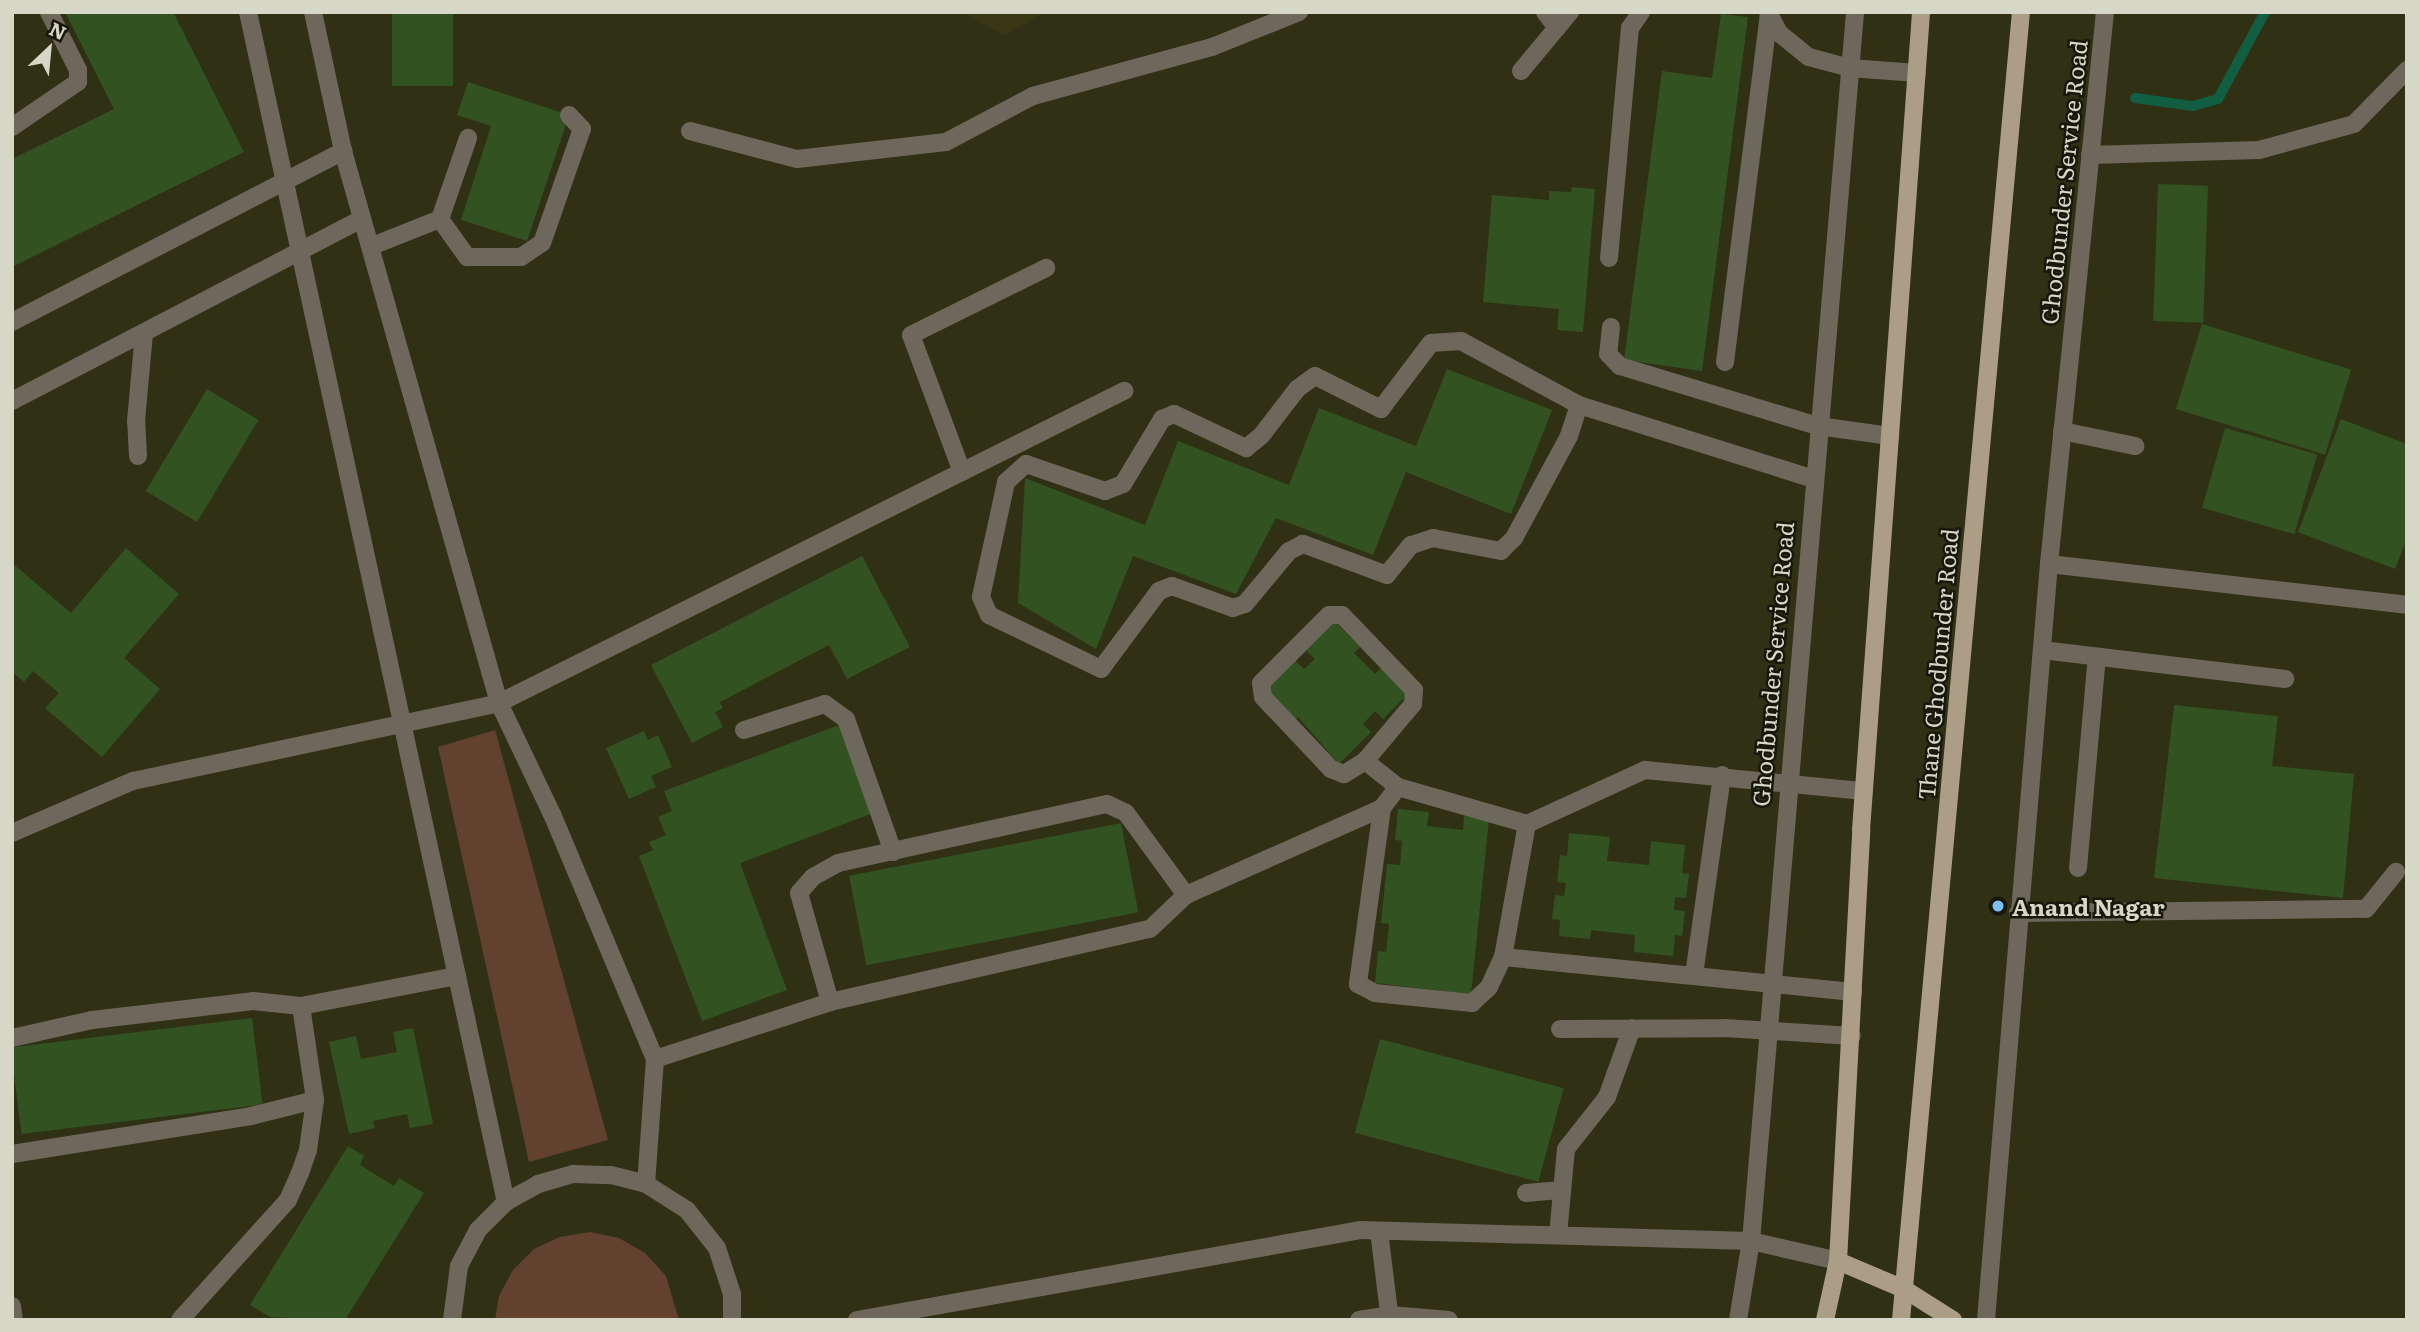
<!DOCTYPE html>
<html>
<head>
<meta charset="utf-8">
<style>
  body { margin:0 }
  #map { position:relative; width:2419px; height:1332px; overflow:hidden; background:#303015; font-family:Literata,serif }
  div>[style] { position:absolute }
  [style*='--x'] { left:calc(var(--x)*1px); top:calc(var(--y)*1px); width:calc(var(--w)*1px); rotate:calc(var(--a)*1deg) }
  .built>* { inset:0; background:#373713 }
  .green>* { inset:0; background:#62422e }
  .stream>* { height:10px; margin:-5px; padding:0 5px; transform-origin:5px; border-radius:5px; background:#125e43 }
  .building>* { inset:0; background:#325222; transform-origin:0 0 }
  .minor>* { height:18px; margin:-9px; padding:0 9px; transform-origin:9px; border-radius:9px; background:#6e675b }
  .major>* { height:18px; margin:-9px; padding:0 9px; transform-origin:9px; border-radius:9px; background:#ac9e86 }
  .dots>* { width:19px; height:19px; translate:-50% -50%; box-sizing:border-box; border:4px solid #17170c; border-radius:50% }
  span { translate:-50% -50%; white-space:nowrap; text-align:center; line-height:1.15; -webkit-text-stroke:5px #17170c; paint-order:stroke }
  .street-label { font-size:23px; color:#d6d7c7 }
  .poi-label { font-size:23px; color:#d6d7c7; font-weight:700 }
  .left { translate:0 -50%; text-align:left }
  .frame { position:absolute; inset:0; border:14px solid #d6d7c7; pointer-events:none }
  .north { position:absolute; left:14px; top:14px; width:70px; height:70px; -webkit-text-stroke:5px #17170c; paint-order:stroke; rotate:26deg; font-size:19px; font-weight:700; line-height:28px; text-align:center; color:#d6d7c7 }
  .north::after { content:''; display:block; margin:auto; width:24px; height:32px; background:#d6d7c7; clip-path:polygon(50% 0,100% 100%,50% 72%,0 100%) }
</style>
</head>
<body>
<div id="map">
  <div class="built">
    <div style="clip-path:polygon(963px 12px,1045px 12px,1004px 36px)"></div>
  </div>
  <div class="green">
    <div style="clip-path:polygon(495px 730px,608px 1140px,529px 1162px,438px 747px)"></div>
    <div style="clip-path:polygon(590px 1232px,619px 1238px,645px 1253px,666px 1276px,679px 1320px,495px 1320px,499px 1296px,513px 1270px,534px 1249px,560px 1237px)"></div>
  </div>
  <div class="stream">
    <div style="--x:2135;--y:98;--w:59;--a:7.9"></div>
    <div style="--x:2193;--y:106;--w:26;--a:-16"></div>
    <div style="--x:2218;--y:99;--w:99;--a:-61.6"></div>
  </div>
  <div class="building">
    <div style="clip-path:polygon(65px 12px,173px 12px,244px 152px,12px 267px,12px 159px,114px 109px)"></div>
    <div style="left:392px;top:12px;width:61px;height:74px"></div>
    <div style="clip-path:polygon(1721px 14px,1748px 17px,1702px 371px,1624px 360px,1662px 71px,1712px 78px)"></div>
    <div style="clip-path:polygon(468px 82px,569px 115px,527px 241px,461px 220px,491px 126px,457px 115px)"></div>
    <div style="left:2158px;top:184px;width:50px;height:137px;rotate:2deg"></div>
    <div style="clip-path:polygon(1572px 187px,1595px 189px,1583px 332px,1557px 330px,1559px 309px,1483px 302px,1492px 195px,1549px 200px,1549px 191px,1571px 192px)"></div>
    <div style="left:2202px;top:324px;width:156px;height:89px;rotate:17deg"></div>
    <div style="clip-path:polygon(1447px 369px,1552px 410px,1511px 514px,1406px 472px,1373px 555px,1276px 518px,1236px 594px,1133px 556px,1096px 649px,1018px 603px,1025px 478px,1145px 525px,1178px 441px,1289px 485px,1319px 408px,1416px 446px)"></div>
    <div style="left:207px;top:389px;width:60px;height:119px;rotate:31deg"></div>
    <div style="clip-path:polygon(2341px 419px,2407px 444px,2407px 539px,2395px 569px,2298px 532px)"></div>
    <div style="left:2225px;top:428px;width:96px;height:83px;rotate:16deg"></div>
    <div style="clip-path:polygon(126px 548px,179px 594px,124px 658px,160px 689px,102px 757px,45px 708px,59px 693px,33px 671px,24px 682px,12px 672px,12px 563px,71px 613px)"></div>
    <div style="clip-path:polygon(862px 556px,910px 647px,847px 679px,829px 645px,720px 702px,723px 708px,715px 712px,723px 727px,692px 743px,651px 665px)"></div>
    <div style="clip-path:polygon(1334px 621px,1360px 647px,1354px 653px,1375px 674px,1381px 668px,1408px 694px,1383px 719px,1375px 711px,1363px 724px,1371px 732px,1339px 764px,1298px 717px,1295px 720px,1264px 691px,1295px 660px,1304px 669px,1315px 659px,1305px 649px)"></div>
    <div style="clip-path:polygon(2174px 705px,2278px 716px,2272px 766px,2354px 774px,2343px 898px,2154px 878px)"></div>
    <div style="clip-path:polygon(839px 725px,873px 813px,740px 863px,787px 990px,702px 1021px,639px 856px,653px 850px,649px 842px,666px 835px,658px 817px,672px 811px,664px 791px)"></div>
    <div style="clip-path:polygon(644px 731px,648px 740px,658px 735px,672px 767px,651px 776px,656px 787px,629px 799px,606px 748px)"></div>
    <div style="clip-path:polygon(1398px 809px,1429px 812px,1427px 826px,1463px 830px,1464px 816px,1489px 819px,1471px 994px,1375px 983px,1378px 951px,1386px 952px,1389px 924px,1381px 923px,1387px 864px,1400px 865px,1402px 841px,1395px 840px)"></div>
    <div style="left:1121px;top:823px;width:91px;height:277px;rotate:79deg"></div>
    <div style="clip-path:polygon(1569px 833px,1610px 837px,1607px 861px,1649px 865px,1651px 841px,1685px 845px,1682px 873px,1689px 874px,1686px 898px,1675px 897px,1674px 910px,1685px 911px,1682px 936px,1675px 935px,1673px 956px,1634px 952px,1635px 935px,1591px 930px,1590px 939px,1559px 936px,1560px 920px,1552px 919px,1555px 895px,1564px 896px,1566px 883px,1557px 882px,1560px 855px,1567px 856px)"></div>
    <div style="left:252px;top:1018px;width:87px;height:243px;rotate:83deg"></div>
    <div style="clip-path:polygon(413px 1028px,433px 1124px,410px 1128px,407px 1114px,373px 1121px,375px 1128px,349px 1134px,329px 1042px,356px 1036px,361px 1059px,397px 1052px,393px 1032px)"></div>
    <div style="left:1380px;top:1039px;width:190px;height:97px;rotate:15deg"></div>
    <div style="clip-path:polygon(348px 1146px,364px 1156px,360px 1165px,394px 1186px,399px 1178px,424px 1193px,345px 1320px,270px 1317px,250px 1305px)"></div>
  </div>
  <div class="minor">
    <div style="--x:248;--y:12;--w:1218;--a:77.77"></div>
    <div style="--x:313;--y:12;--w:142;--a:77.8"></div>
    <div style="--x:343;--y:151;--w:574;--a:74.22"></div>
    <div style="--x:499;--y:703;--w:123;--a:64.5"></div>
    <div style="--x:552;--y:814;--w:266;--a:67.2"></div>
    <div style="--x:655;--y:1059;--w:125;--a:94.1"></div>
    <div style="--x:1545;--y:12;--w:20;--a:53"></div>
    <div style="--x:1768;--y:12;--w:24;--a:62"></div>
    <div style="--x:1779;--y:33;--w:38;--a:39"></div>
    <div style="--x:1809;--y:57;--w:42;--a:15"></div>
    <div style="--x:1850;--y:68;--w:67;--a:4.3"></div>
    <div style="--x:1521;--y:71;--w:77;--a:-50.3"></div>
    <div style="--x:12;--y:127;--w:80;--a:-34.3"></div>
    <div style="--x:78;--y:82;--w:12;--a:-90"></div>
    <div style="--x:78;--y:70;--w:65;--a:-116.6"></div>
    <div style="--x:690;--y:131;--w:111;--a:14.7"></div>
    <div style="--x:797;--y:159;--w:150;--a:-6.5"></div>
    <div style="--x:946;--y:142;--w:98;--a:-27.9"></div>
    <div style="--x:1033;--y:96;--w:186;--a:-15.3"></div>
    <div style="--x:1212;--y:47;--w:94;--a:-21.9"></div>
    <div style="--x:2090;--y:155;--w:169;--a:-1.7"></div>
    <div style="--x:2259;--y:150;--w:98;--a:-15.3"></div>
    <div style="--x:2354;--y:124;--w:76;--a:-45.5"></div>
    <div style="--x:440;--y:219;--w:86;--a:-70.9"></div>
    <div style="--x:372;--y:246;--w:73;--a:-21.7"></div>
    <div style="--x:440;--y:219;--w:47;--a:54.6"></div>
    <div style="--x:467;--y:257;--w:54;--a:0"></div>
    <div style="--x:521;--y:257;--w:25;--a:-34"></div>
    <div style="--x:542;--y:243;--w:121;--a:-70.7"></div>
    <div style="--x:582;--y:129;--w:19;--a:-133"></div>
    <div style="--x:1609;--y:258;--w:231;--a:-84.8"></div>
    <div style="--x:1630;--y:28;--w:19;--a:-55"></div>
    <div style="--x:12;--y:322;--w:373;--a:-27.3"></div>
    <div style="--x:1611;--y:327;--w:27;--a:96"></div>
    <div style="--x:1608;--y:354;--w:17;--a:45"></div>
    <div style="--x:1620;--y:366;--w:207;--a:16.9"></div>
    <div style="--x:1818;--y:426;--w:73;--a:7.9"></div>
    <div style="--x:1725;--y:362;--w:351;--a:-82.8"></div>
    <div style="--x:12;--y:401;--w:394;--a:-27.5"></div>
    <div style="--x:1579;--y:405;--w:33;--a:108"></div>
    <div style="--x:1569;--y:436;--w:116;--a:118.3"></div>
    <div style="--x:1514;--y:538;--w:18;--a:135"></div>
    <div style="--x:1501;--y:551;--w:69;--a:-169.2"></div>
    <div style="--x:1433;--y:538;--w:23;--a:162"></div>
    <div style="--x:1411;--y:545;--w:38;--a:129"></div>
    <div style="--x:1387;--y:575;--w:90;--a:-159.7"></div>
    <div style="--x:1303;--y:544;--w:16;--a:153"></div>
    <div style="--x:1289;--y:551;--w:69;--a:129.7"></div>
    <div style="--x:1245;--y:604;--w:13;--a:162"></div>
    <div style="--x:1233;--y:608;--w:65;--a:-160.2"></div>
    <div style="--x:1172;--y:586;--w:14;--a:159"></div>
    <div style="--x:1159;--y:591;--w:97;--a:126.6"></div>
    <div style="--x:1101;--y:669;--w:124;--a:-154.3"></div>
    <div style="--x:989;--y:615;--w:20;--a:-114"></div>
    <div style="--x:981;--y:597;--w:118;--a:-77.7"></div>
    <div style="--x:1006;--y:482;--w:27;--a:-42"></div>
    <div style="--x:1026;--y:464;--w:83;--a:18.9"></div>
    <div style="--x:1105;--y:491;--w:19;--a:-21"></div>
    <div style="--x:1123;--y:484;--w:76;--a:-59"></div>
    <div style="--x:1162;--y:419;--w:13;--a:-23"></div>
    <div style="--x:1174;--y:414;--w:80;--a:25.3"></div>
    <div style="--x:1246;--y:448;--w:19;--a:-39"></div>
    <div style="--x:1261;--y:436;--w:59;--a:-52.5"></div>
    <div style="--x:1297;--y:389;--w:22;--a:-36"></div>
    <div style="--x:1315;--y:376;--w:74;--a:26.6"></div>
    <div style="--x:1381;--y:409;--w:83;--a:-52.9"></div>
    <div style="--x:1431;--y:343;--w:30;--a:-4"></div>
    <div style="--x:1461;--y:341;--w:134;--a:28.5"></div>
    <div style="--x:1579;--y:405;--w:245;--a:17.5"></div>
    <div style="--x:2062;--y:431;--w:75;--a:11.6"></div>
    <div style="--x:138;--y:456;--w:35;--a:-93"></div>
    <div style="--x:136;--y:421;--w:88;--a:-84.8"></div>
    <div style="--x:962;--y:472;--w:146;--a:-110.4"></div>
    <div style="--x:911;--y:335;--w:151;--a:-26.4"></div>
    <div style="--x:2049;--y:564;--w:360;--a:6.5"></div>
    <div style="--x:2042;--y:650;--w:245;--a:6.8"></div>
    <div style="--x:744;--y:730;--w:85;--a:-17.8"></div>
    <div style="--x:825;--y:704;--w:26;--a:36"></div>
    <div style="--x:846;--y:719;--w:141;--a:70.5"></div>
    <div style="--x:1398;--y:787;--w:134;--a:16"></div>
    <div style="--x:1382;--y:808;--w:178;--a:97.8"></div>
    <div style="--x:1358;--y:984;--w:19;--a:28"></div>
    <div style="--x:1375;--y:993;--w:98;--a:5.9"></div>
    <div style="--x:1472;--y:1003;--w:23;--a:-43"></div>
    <div style="--x:1489;--y:987;--w:33;--a:-65"></div>
    <div style="--x:1503;--y:957;--w:352;--a:5.7"></div>
    <div style="--x:12;--y:833;--w:132;--a:-23.3"></div>
    <div style="--x:133;--y:781;--w:374;--a:-12"></div>
    <div style="--x:499;--y:703;--w:699;--a:-26.53"></div>
    <div style="--x:2078;--y:868;--w:212;--a:-84.9"></div>
    <div style="--x:2018;--y:913;--w:348;--a:-0.7"></div>
    <div style="--x:2366;--y:909;--w:48;--a:-51"></div>
    <div style="--x:1503;--y:957;--w:135;--a:-79.8"></div>
    <div style="--x:1527;--y:824;--w:130;--a:-24.6"></div>
    <div style="--x:1645;--y:770;--w:220;--a:5.5"></div>
    <div style="--x:1694;--y:975;--w:202;--a:-82"></div>
    <div style="--x:830;--y:1002;--w:113;--a:-105.9"></div>
    <div style="--x:799;--y:893;--w:21;--a:-49"></div>
    <div style="--x:813;--y:877;--w:29;--a:-29"></div>
    <div style="--x:838;--y:863;--w:275;--a:-12.4"></div>
    <div style="--x:1107;--y:804;--w:21;--a:25"></div>
    <div style="--x:1126;--y:813;--w:102;--a:53.8"></div>
    <div style="--x:301;--y:1006;--w:159;--a:-10.9"></div>
    <div style="--x:1560;--y:1029;--w:165;--a:-0.3"></div>
    <div style="--x:1725;--y:1028;--w:127;--a:3.6"></div>
    <div style="--x:12;--y:1038;--w:82;--a:-12.7"></div>
    <div style="--x:92;--y:1020;--w:162;--a:-6.7"></div>
    <div style="--x:253;--y:1001;--w:48;--a:5.9"></div>
    <div style="--x:301;--y:1006;--w:95;--a:81.5"></div>
    <div style="--x:315;--y:1100;--w:50;--a:98"></div>
    <div style="--x:308;--y:1150;--w:24;--a:109"></div>
    <div style="--x:300;--y:1173;--w:30;--a:114"></div>
    <div style="--x:288;--y:1200;--w:161;--a:132"></div>
    <div style="--x:655;--y:1059;--w:184;--a:-18"></div>
    <div style="--x:830;--y:1002;--w:328;--a:-12.9"></div>
    <div style="--x:1150;--y:929;--w:50;--a:-43.4"></div>
    <div style="--x:1186;--y:895;--w:214;--a:-23.9"></div>
    <div style="--x:1382;--y:808;--w:26;--a:-53"></div>
    <div style="--x:1398;--y:787;--w:42;--a:-141.8"></div>
    <div style="--x:1365;--y:761;--w:25;--a:148"></div>
    <div style="--x:1344;--y:774;--w:14;--a:-159"></div>
    <div style="--x:1331;--y:769;--w:99;--a:-133.4"></div>
    <div style="--x:1263;--y:697;--w:14;--a:-98"></div>
    <div style="--x:1261;--y:683;--w:96;--a:-45"></div>
    <div style="--x:1329;--y:615;--w:13;--a:0"></div>
    <div style="--x:1342;--y:615;--w:104;--a:46.2"></div>
    <div style="--x:1414;--y:690;--w:14;--a:94"></div>
    <div style="--x:1413;--y:704;--w:75;--a:130.1"></div>
    <div style="--x:12;--y:1154;--w:242;--a:-9"></div>
    <div style="--x:251;--y:1116;--w:66;--a:-14"></div>
    <div style="--x:1526;--y:1193;--w:33;--a:-5"></div>
    <div style="--x:1379;--y:1231;--w:90;--a:83"></div>
    <div style="--x:1558;--y:1235;--w:86;--a:-84.7"></div>
    <div style="--x:1566;--y:1149;--w:66;--a:-51.7"></div>
    <div style="--x:1607;--y:1097;--w:73;--a:-70.1"></div>
    <div style="--x:12;--y:1306;--w:14;--a:82"></div>
    <div style="--x:452;--y:1320;--w:54;--a:-82.6"></div>
    <div style="--x:459;--y:1266;--w:41;--a:-62.2"></div>
    <div style="--x:478;--y:1230;--w:40;--a:-45"></div>
    <div style="--x:506;--y:1202;--w:37;--a:-29"></div>
    <div style="--x:538;--y:1184;--w:37;--a:-16"></div>
    <div style="--x:574;--y:1174;--w:37;--a:2"></div>
    <div style="--x:611;--y:1175;--w:36;--a:14"></div>
    <div style="--x:646;--y:1184;--w:49;--a:32.4"></div>
    <div style="--x:687;--y:1210;--w:48;--a:51.7"></div>
    <div style="--x:717;--y:1248;--w:48;--a:71.9"></div>
    <div style="--x:732;--y:1294;--w:26;--a:90"></div>
    <div style="--x:857;--y:1320;--w:511;--a:-10.14"></div>
    <div style="--x:1360;--y:1230;--w:391;--a:1.6"></div>
    <div style="--x:1751;--y:1241;--w:89;--a:12.9"></div>
    <div style="--x:1359;--y:1320;--w:31;--a:-9"></div>
    <div style="--x:1390;--y:1315;--w:59;--a:4.8"></div>
    <div style="--x:1738;--y:1320;--w:80;--a:-80.7"></div>
    <div style="--x:1751;--y:1241;--w:1233;--a:-85.16"></div>
    <div style="--x:1986;--y:1320;--w:759;--a:-85.24"></div>
    <div style="--x:2049;--y:564;--w:555;--a:-84.21"></div>
  </div>
  <div class="major">
    <div style="--x:1838;--y:1261;--w:72;--a:23"></div>
    <div style="--x:1904;--y:1289;--w:58;--a:32.3"></div>
    <div style="--x:1825;--y:1320;--w:60;--a:-77.6"></div>
    <div style="--x:1838;--y:1261;--w:432;--a:-86.9"></div>
    <div style="--x:1861;--y:830;--w:820;--a:-85.8"></div>
    <div style="--x:1901;--y:1320;--w:1313;--a:-84.76"></div>
  </div>
  <div class="dots">
    <div style="left:1998px;top:906px;background:#7ebdf9"></div>
  </div>
  <div class="street-label">
    <span style="left:2063px;top:182px;rotate:-84deg">Ghodbunder Service Road</span>
    <span style="left:1772px;top:664px;rotate:-85deg">Ghodbunder Service Road</span>
    <span style="left:1937px;top:664px;rotate:-85deg">Thane Ghodbunder Road</span>
  </div>
  <div class="poi-label">
    <span class="left" style="left:2012px;top:906px">Anand Nagar</span>
  </div>
  <div class="frame"></div>
  <div class="north">N</div>
</div>
</body>
</html>
